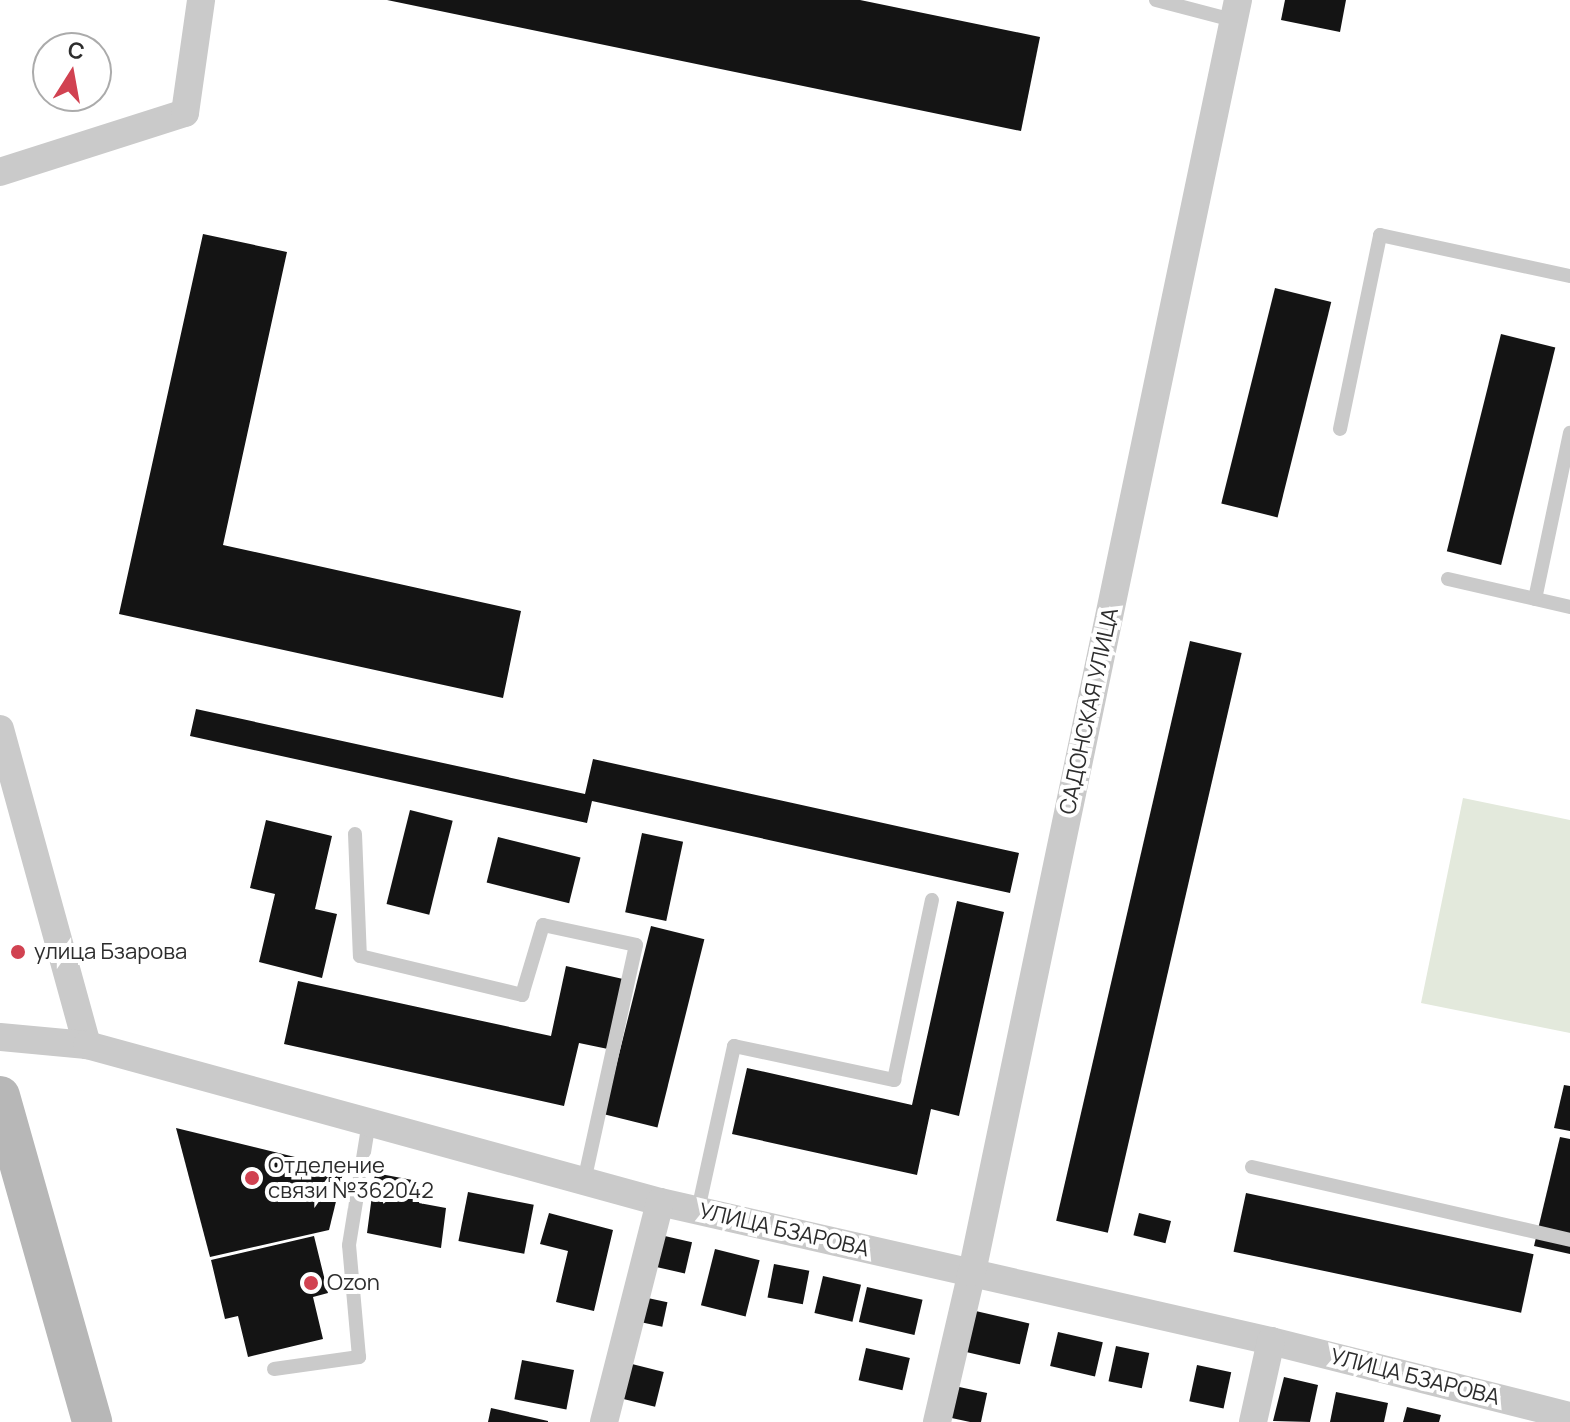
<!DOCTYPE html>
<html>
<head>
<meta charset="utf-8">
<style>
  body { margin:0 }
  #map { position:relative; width:1570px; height:1422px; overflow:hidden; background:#fff; font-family:Manrope,sans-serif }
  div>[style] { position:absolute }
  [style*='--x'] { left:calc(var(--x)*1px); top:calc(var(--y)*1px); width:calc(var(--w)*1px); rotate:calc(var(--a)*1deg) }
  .green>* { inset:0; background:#e3e9dc }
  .building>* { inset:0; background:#141414; transform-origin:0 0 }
  .lane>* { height:14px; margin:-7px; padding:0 7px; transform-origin:7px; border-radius:7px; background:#cacaca }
  .street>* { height:28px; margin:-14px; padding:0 14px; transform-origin:14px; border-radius:14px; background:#cacaca }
  .secondary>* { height:40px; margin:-20px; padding:0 20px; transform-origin:20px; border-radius:20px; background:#b7b7b7 }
  .dots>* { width:22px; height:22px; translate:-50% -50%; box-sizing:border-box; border:4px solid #fff; border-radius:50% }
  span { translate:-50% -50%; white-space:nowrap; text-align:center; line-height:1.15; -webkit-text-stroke:8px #fff; paint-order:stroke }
  .street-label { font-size:22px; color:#2d2d2d }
  .poi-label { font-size:22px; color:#2d2d2d }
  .left { translate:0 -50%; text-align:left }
  .north { position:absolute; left:32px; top:32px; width:80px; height:80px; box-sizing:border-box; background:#fff; border:2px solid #ababab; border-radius:50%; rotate:11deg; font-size:22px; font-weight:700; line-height:32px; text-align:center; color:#2d2d2d }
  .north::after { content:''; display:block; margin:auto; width:28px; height:36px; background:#d14251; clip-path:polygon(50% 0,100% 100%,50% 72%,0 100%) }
</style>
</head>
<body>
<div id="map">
  <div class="green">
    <div style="clip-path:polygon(1463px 798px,1570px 820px,1570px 1033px,1421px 1003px)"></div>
  </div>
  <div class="building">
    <div style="clip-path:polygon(387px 0,860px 0,1040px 37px,1021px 131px)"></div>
    <div style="clip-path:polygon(1285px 0,1346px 0,1340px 32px,1281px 20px)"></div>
    <div style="clip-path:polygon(203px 234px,287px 252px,223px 545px,521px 611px,503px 698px,119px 614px)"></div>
    <div style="left:1275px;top:288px;width:58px;height:222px;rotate:14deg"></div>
    <div style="left:1501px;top:334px;width:56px;height:224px;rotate:14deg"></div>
    <div style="left:1190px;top:641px;width:53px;height:595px;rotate:13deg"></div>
    <div style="clip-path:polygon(196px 709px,585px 794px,593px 759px,1019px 853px,1010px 893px,592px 801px,587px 823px,190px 736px)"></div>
    <div style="left:410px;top:810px;width:44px;height:97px;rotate:14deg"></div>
    <div style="clip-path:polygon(266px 820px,332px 836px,315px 909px,337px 914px,322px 978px,259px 962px,275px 894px,250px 888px)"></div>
    <div style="left:642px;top:833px;width:42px;height:81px;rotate:12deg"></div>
    <div style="left:498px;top:837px;width:85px;height:47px;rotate:14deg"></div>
    <div style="clip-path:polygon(957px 901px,1004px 912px,959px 1116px,931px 1109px,917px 1175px,732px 1134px,747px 1068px,912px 1105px)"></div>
    <div style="left:651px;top:926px;width:55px;height:194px;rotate:14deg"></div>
    <div style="clip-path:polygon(566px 966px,623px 979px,608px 1049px,579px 1043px,564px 1106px,284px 1044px,298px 981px,551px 1036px)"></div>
    <div style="clip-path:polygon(1564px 1085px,1570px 1086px,1570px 1131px,1554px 1128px)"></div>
    <div style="clip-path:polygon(176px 1128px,344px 1169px,329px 1230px,210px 1257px)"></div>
    <div style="clip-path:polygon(1560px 1137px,1570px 1139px,1570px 1254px,1534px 1246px)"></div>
    <div style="clip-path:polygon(375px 1173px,423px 1182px,419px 1203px,446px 1208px,441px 1248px,367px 1233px)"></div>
    <div style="left:468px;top:1192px;width:67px;height:50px;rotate:11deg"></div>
    <div style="left:1246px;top:1193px;width:294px;height:60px;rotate:12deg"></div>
    <div style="clip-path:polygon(549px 1213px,613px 1230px,594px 1311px,556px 1302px,568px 1251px,540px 1244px)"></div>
    <div style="left:1139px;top:1213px;width:33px;height:23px;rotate:14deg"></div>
    <div style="left:656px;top:1234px;width:37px;height:32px;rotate:13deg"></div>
    <div style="clip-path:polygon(314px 1236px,328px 1293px,313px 1297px,323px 1339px,248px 1357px,238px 1316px,225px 1319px,211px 1260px)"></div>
    <div style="left:715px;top:1249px;width:46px;height:58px;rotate:14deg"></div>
    <div style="left:774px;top:1264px;width:36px;height:34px;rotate:11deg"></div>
    <div style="left:823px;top:1276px;width:39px;height:38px;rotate:13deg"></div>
    <div style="left:867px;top:1287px;width:57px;height:36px;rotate:13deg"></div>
    <div style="left:643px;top:1297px;width:25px;height:25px;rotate:12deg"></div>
    <div style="left:967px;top:1309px;width:64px;height:42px;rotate:13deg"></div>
    <div style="left:1058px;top:1332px;width:46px;height:35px;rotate:13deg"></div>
    <div style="left:1116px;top:1346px;width:34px;height:36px;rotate:12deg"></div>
    <div style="left:866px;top:1348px;width:45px;height:33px;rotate:13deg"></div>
    <div style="left:522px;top:1360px;width:53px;height:40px;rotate:11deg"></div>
    <div style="left:624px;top:1362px;width:41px;height:36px;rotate:14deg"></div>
    <div style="left:1197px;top:1365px;width:35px;height:37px;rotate:12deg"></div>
    <div style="clip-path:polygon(1284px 1377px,1318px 1385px,1310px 1422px,1273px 1421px)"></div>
    <div style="left:950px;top:1385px;width:38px;height:32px;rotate:12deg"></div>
    <div style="clip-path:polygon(1336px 1392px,1388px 1403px,1384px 1422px,1330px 1422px)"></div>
    <div style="clip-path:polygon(1407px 1407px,1441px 1415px,1439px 1422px,1403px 1422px)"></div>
    <div style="clip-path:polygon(491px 1408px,548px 1421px,548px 1422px,488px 1422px)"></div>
  </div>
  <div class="lane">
    <div style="--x:1156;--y:0;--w:80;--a:14.6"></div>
    <div style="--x:1340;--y:429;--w:198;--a:-78.3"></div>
    <div style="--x:1380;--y:235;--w:194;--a:12.2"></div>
    <div style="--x:1448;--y:579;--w:125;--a:12.9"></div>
    <div style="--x:1535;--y:599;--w:170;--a:-78.1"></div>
    <div style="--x:355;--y:834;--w:122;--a:87.7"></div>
    <div style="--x:360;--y:956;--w:167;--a:13.5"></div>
    <div style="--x:522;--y:995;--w:73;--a:-73.3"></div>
    <div style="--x:543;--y:925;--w:95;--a:12.1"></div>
    <div style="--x:636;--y:945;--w:242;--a:102.4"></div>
    <div style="--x:1252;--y:1167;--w:326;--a:12.9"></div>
    <div style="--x:698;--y:1210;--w:168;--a:-77.6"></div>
    <div style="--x:734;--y:1046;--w:164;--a:12"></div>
    <div style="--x:894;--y:1080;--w:184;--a:-78.1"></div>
    <div style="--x:274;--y:1369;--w:86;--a:-8"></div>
    <div style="--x:359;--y:1357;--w:112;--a:-95.1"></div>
    <div style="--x:349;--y:1245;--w:125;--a:-80.8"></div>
  </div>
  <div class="street">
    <div style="--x:0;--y:172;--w:194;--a:-17.7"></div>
    <div style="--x:185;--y:113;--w:114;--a:-81.9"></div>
    <div style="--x:0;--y:729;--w:328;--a:74.6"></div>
    <div style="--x:0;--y:1037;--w:87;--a:5.3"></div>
    <div style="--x:87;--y:1045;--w:594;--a:15.32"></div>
    <div style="--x:660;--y:1202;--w:627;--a:12.82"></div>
    <div style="--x:1271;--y:1341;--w:308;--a:14.1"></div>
    <div style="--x:604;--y:1422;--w:227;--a:-75.7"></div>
    <div style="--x:937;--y:1422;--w:154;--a:-76.9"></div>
    <div style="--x:972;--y:1272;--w:1300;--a:-78.19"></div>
    <div style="--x:1253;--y:1422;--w:83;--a:-77.5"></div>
  </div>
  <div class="secondary">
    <div style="--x:0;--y:1096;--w:339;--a:74.2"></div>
  </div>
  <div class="dots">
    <div style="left:18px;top:952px;background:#d14251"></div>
    <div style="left:252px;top:1178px;background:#d14251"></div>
    <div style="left:311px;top:1283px;background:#d14251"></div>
  </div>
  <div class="street-label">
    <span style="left:1089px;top:711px;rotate:-78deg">САДОНСКАЯ УЛИЦА</span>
    <span style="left:784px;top:1230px;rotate:13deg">УЛИЦА БЗАРОВА</span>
    <span style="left:1415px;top:1377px;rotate:14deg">УЛИЦА БЗАРОВА</span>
  </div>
  <div class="poi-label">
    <span class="left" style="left:34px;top:952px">улица Бзарова</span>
    <span class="left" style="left:268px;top:1178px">Отделение<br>связи №362042</span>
    <span class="left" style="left:327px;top:1283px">Ozon</span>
  </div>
  <div class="north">С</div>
</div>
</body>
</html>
